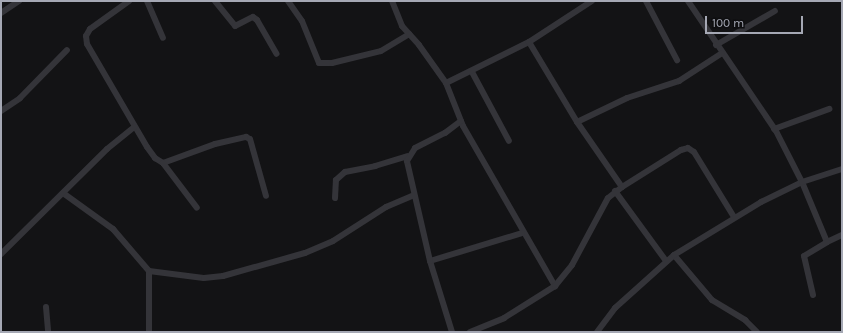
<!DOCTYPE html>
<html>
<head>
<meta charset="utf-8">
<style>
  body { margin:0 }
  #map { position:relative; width:843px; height:333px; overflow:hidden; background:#131315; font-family:Karla,sans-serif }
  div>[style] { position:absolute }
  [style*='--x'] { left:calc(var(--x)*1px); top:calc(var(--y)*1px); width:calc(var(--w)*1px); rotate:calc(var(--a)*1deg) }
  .minor>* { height:6px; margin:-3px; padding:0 3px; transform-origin:3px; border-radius:3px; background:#343439 }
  span { translate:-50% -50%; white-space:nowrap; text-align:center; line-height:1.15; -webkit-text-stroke:3px #0e0e10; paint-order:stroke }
  .frame { position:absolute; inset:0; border:2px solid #a5a8b4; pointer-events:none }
  .scale { position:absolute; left:705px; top:16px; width:98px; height:18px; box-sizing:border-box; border:2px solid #a5a8b4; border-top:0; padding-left:5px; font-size:12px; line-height:14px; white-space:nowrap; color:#a5a8b4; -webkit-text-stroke:3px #0e0e10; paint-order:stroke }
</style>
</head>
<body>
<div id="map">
  <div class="minor">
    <div style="--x:129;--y:1;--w:48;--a:144.3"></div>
    <div style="--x:90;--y:29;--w:8;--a:120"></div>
    <div style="--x:86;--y:36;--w:8;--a:83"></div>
    <div style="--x:87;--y:44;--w:119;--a:59.8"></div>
    <div style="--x:147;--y:147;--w:14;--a:54"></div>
    <div style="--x:155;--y:158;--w:9;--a:32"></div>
    <div style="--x:163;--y:163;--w:55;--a:-20.1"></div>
    <div style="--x:215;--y:144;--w:32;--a:-13"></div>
    <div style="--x:246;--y:137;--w:4;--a:27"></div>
    <div style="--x:250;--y:139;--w:59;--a:74.3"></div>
    <div style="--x:147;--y:1;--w:40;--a:66.6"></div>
    <div style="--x:215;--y:1;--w:32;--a:51"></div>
    <div style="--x:235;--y:26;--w:20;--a:-27"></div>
    <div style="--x:253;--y:17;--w:5;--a:37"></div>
    <div style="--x:257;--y:20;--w:39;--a:60"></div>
    <div style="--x:288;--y:1;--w:24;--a:55"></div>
    <div style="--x:302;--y:21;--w:45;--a:68"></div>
    <div style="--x:319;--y:63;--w:13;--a:0"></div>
    <div style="--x:332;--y:63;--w:50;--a:-13.8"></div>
    <div style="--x:381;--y:51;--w:33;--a:-31"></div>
    <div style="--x:392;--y:1;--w:27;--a:68"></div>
    <div style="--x:402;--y:26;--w:25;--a:48"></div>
    <div style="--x:419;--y:45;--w:47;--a:54.6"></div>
    <div style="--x:446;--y:83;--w:46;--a:68.4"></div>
    <div style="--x:463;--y:126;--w:185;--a:60.1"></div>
    <div style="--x:646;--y:1;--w:67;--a:62.3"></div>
    <div style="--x:688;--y:1;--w:157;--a:55.9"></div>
    <div style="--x:776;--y:131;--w:57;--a:63"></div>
    <div style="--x:802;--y:182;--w:65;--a:67.4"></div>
    <div style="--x:827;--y:242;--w:17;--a:-25"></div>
    <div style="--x:1;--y:13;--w:22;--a:-34"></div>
    <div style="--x:529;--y:42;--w:93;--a:59"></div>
    <div style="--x:577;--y:122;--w:79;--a:55.3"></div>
    <div style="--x:716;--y:45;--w:68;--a:-30"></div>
    <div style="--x:472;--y:72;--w:78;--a:61.8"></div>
    <div style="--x:446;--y:83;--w:93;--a:-26.3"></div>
    <div style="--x:529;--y:42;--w:75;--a:-33.1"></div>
    <div style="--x:1;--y:111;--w:23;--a:-34"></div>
    <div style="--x:20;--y:98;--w:67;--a:-45.6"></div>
    <div style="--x:577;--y:122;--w:55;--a:-25.6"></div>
    <div style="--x:627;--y:98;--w:55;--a:-18.1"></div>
    <div style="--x:679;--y:81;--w:51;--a:-33.1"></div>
    <div style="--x:774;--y:129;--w:59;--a:-20"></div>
    <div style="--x:163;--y:163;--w:56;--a:52.9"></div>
    <div style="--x:615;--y:191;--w:87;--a:53.9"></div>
    <div style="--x:63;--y:193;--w:62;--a:35.8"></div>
    <div style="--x:113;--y:229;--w:55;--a:49.4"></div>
    <div style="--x:149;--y:271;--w:55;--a:7.3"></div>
    <div style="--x:204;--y:278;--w:19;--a:-6"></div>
    <div style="--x:223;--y:276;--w:85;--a:-15.7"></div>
    <div style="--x:305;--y:253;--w:30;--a:-23"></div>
    <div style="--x:333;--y:241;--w:63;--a:-32.7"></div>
    <div style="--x:386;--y:207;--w:30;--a:-23"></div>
    <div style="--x:335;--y:198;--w:18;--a:-87"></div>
    <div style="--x:336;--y:180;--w:12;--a:-42"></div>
    <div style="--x:345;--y:172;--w:31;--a:-11"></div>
    <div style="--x:375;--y:166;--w:34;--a:-17"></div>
    <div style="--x:1;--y:254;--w:149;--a:-44.7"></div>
    <div style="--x:107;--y:149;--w:35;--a:-39"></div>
    <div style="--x:674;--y:255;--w:59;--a:49.8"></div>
    <div style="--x:712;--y:300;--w:39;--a:31"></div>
    <div style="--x:745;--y:320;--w:17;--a:45"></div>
    <div style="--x:430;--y:261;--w:96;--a:-16.9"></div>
    <div style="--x:149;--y:271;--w:61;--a:90"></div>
    <div style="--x:813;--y:295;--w:40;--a:-103"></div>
    <div style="--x:804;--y:256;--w:27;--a:-31"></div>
    <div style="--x:46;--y:307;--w:25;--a:85"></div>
    <div style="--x:452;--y:332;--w:74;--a:-107.2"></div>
    <div style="--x:430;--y:261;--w:103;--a:-103"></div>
    <div style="--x:407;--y:161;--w:15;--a:-58"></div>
    <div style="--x:415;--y:148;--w:34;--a:-27"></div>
    <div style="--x:445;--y:133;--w:20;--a:-37"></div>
    <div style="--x:470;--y:332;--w:37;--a:-22"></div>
    <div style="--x:504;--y:318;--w:60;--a:-32.1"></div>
    <div style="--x:555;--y:286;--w:27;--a:-51"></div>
    <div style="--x:572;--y:265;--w:76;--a:-61.8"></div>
    <div style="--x:608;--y:198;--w:18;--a:-38"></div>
    <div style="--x:622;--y:187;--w:70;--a:-32.1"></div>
    <div style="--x:681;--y:150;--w:7;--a:-16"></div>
    <div style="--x:688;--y:148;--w:7;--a:34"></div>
    <div style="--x:694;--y:152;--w:76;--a:58.4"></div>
    <div style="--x:597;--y:332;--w:30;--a:-53"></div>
    <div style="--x:615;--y:308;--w:79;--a:-41.9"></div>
    <div style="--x:674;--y:255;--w:102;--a:-31.3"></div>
    <div style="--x:761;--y:202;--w:46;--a:-26"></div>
    <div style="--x:802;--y:182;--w:42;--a:-18"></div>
  </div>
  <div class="frame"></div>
  <div class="scale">100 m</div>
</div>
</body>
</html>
